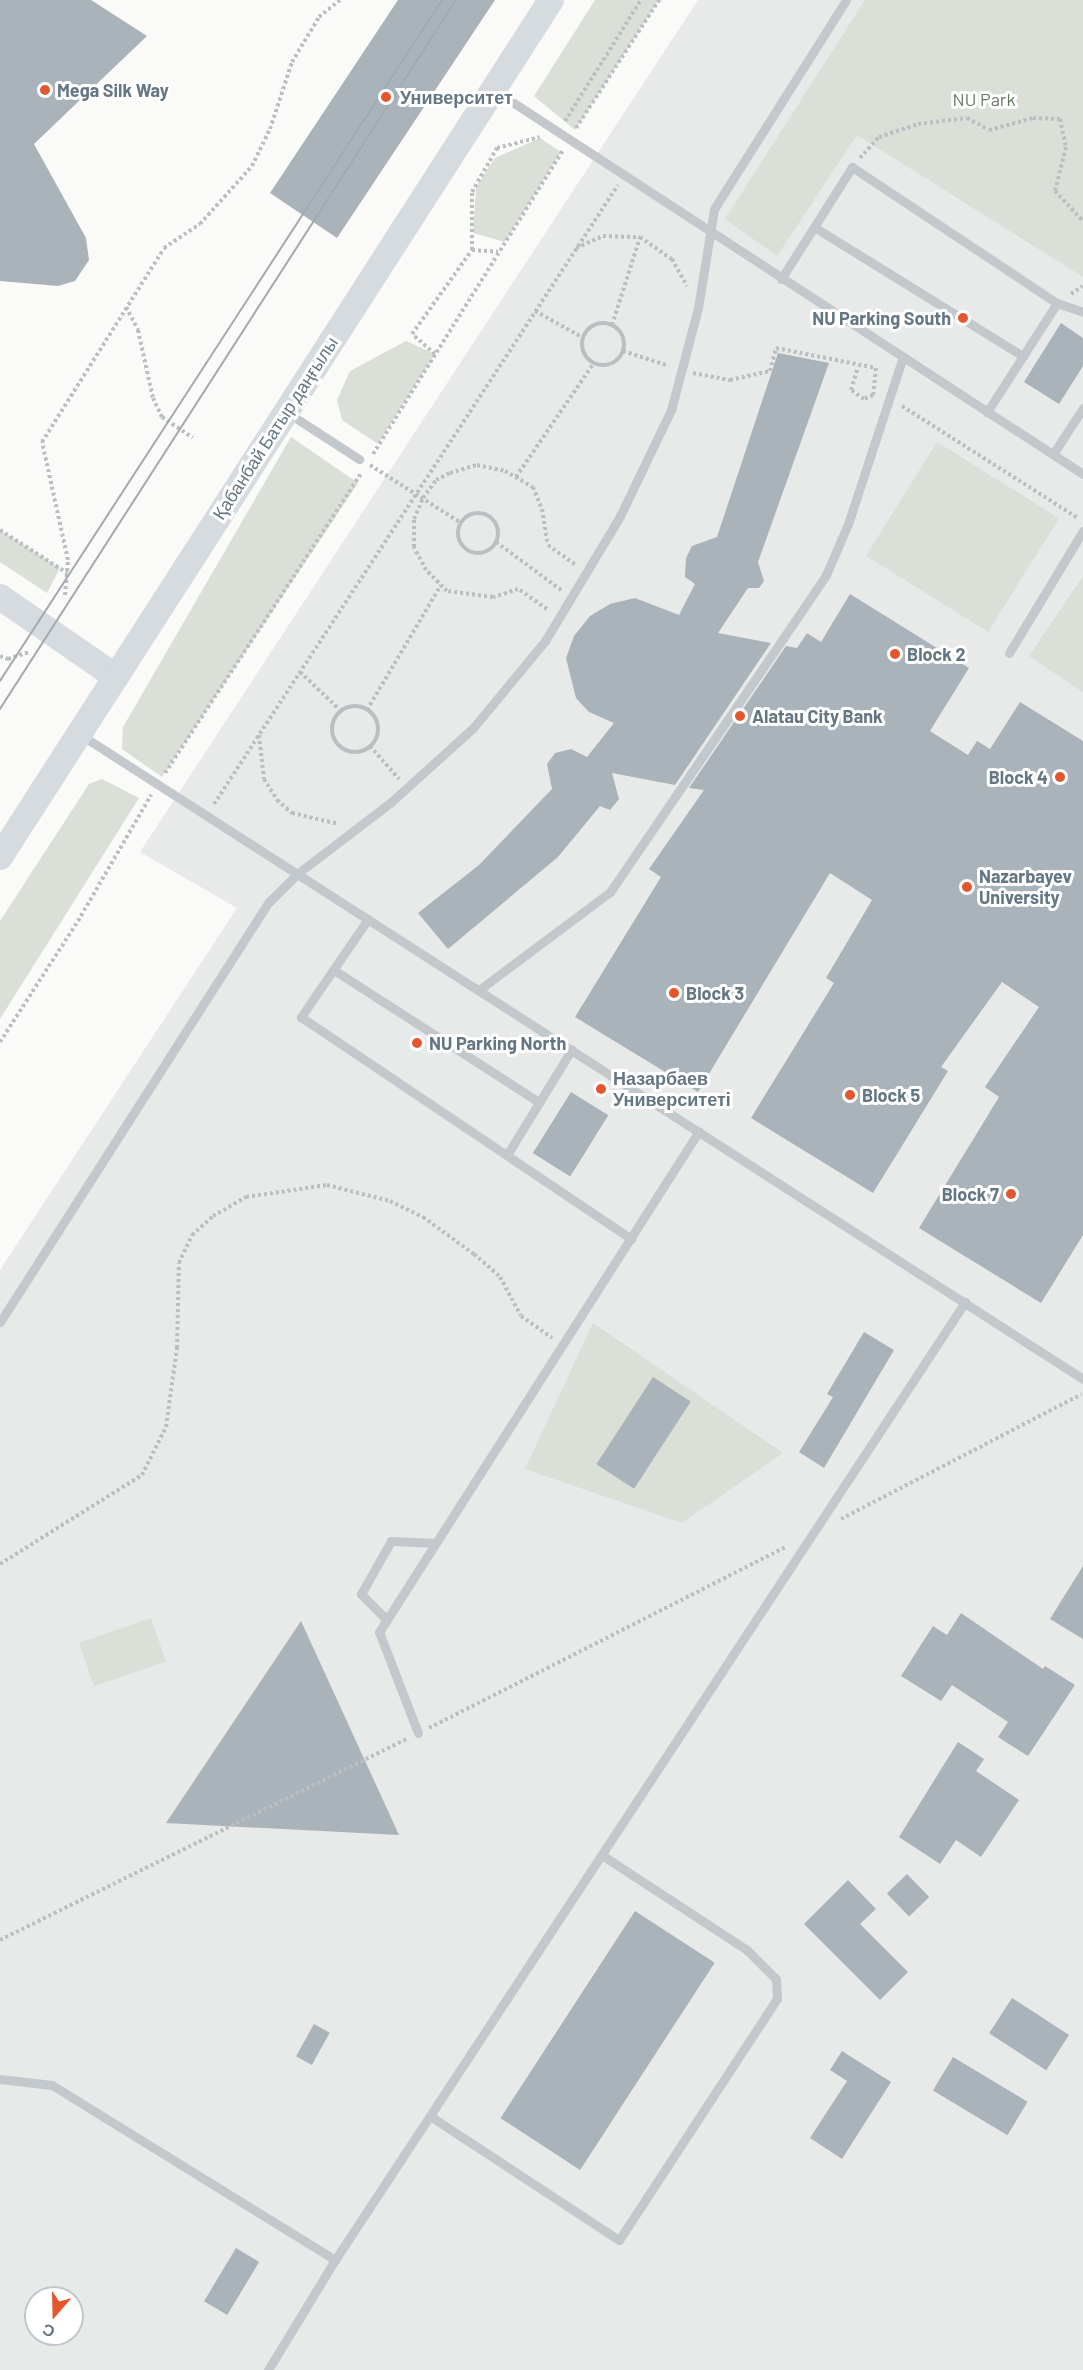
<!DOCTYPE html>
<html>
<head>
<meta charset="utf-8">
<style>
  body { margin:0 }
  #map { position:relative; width:1083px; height:2370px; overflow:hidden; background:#fafaf8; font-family:Barlow,sans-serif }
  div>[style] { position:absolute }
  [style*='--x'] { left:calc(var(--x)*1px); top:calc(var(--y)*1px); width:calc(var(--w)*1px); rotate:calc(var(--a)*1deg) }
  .built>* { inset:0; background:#e8e9e9 }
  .green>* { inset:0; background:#dadfd7; transform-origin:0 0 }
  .building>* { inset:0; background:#aab3b9; transform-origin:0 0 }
  .path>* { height:4px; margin-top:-2px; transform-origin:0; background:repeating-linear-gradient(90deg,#bbbfc2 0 3px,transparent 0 6px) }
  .path>.ring { margin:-2px; padding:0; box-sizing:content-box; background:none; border:4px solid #bbbfc2; border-radius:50% }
  .lane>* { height:9px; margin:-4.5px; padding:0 4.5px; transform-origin:4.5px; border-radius:4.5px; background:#c3c8cc }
  .secondary>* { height:26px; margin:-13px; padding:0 13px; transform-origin:13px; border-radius:13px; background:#d6dbdf }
  .tram>* { height:1.5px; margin:-0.75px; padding:0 0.75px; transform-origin:0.75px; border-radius:0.75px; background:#a2aab0 }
  .dots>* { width:16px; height:16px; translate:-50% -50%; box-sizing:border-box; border:3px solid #fff; border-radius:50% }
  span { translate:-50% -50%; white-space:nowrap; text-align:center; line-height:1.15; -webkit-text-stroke:6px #fff; paint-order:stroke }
  .poi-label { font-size:18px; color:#657683; font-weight:700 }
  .left { translate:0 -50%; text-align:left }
  .right { translate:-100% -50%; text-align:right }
  .park-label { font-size:18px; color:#687a64 }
  .street-label { font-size:18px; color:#657683 }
  .north { position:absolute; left:24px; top:2286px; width:60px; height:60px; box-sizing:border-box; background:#fff; border:2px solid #c1c8cd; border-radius:50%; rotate:200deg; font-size:16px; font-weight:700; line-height:24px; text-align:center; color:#657683 }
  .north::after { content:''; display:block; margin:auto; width:21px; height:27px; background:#e4572e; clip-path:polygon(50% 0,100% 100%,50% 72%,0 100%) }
</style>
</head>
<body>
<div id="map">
  <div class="built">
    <div style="clip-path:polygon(evenodd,698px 0,1083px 0,1083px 2370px,0 2370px,0 1270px,237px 908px,140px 852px,698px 0,36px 2298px,72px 2298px,72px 2334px,36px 2334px,36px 2298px)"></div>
  </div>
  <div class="green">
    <div style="clip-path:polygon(595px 0,659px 0,575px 130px,534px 96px)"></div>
    <div style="clip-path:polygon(865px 0,1083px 0,1083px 277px,857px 135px,777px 256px,725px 219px)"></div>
    <div style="clip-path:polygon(540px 138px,561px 152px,505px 242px,473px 233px,476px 187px,495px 158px)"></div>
    <div style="clip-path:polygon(406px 341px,435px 354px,378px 444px,342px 420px,337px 400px,350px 371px)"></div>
    <div style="clip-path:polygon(291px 437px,358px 483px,162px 777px,122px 749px,123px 727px)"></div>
    <div style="left:937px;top:442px;width:144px;height:134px;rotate:32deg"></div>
    <div style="clip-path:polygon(0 530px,60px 568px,47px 593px,0 562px)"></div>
    <div style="clip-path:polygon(1083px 576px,1083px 692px,1029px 656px)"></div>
    <div style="clip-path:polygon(102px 779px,139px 798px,0 1019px,0 921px,89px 784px)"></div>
    <div style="clip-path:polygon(593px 1323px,783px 1453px,682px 1523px,525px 1469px)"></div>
    <div style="left:151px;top:1618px;width:46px;height:76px;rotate:71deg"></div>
  </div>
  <div class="building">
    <div style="clip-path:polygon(0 0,91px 0,147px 36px,34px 144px,86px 238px,89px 260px,75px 281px,58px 286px,0 281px)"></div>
    <div style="clip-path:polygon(398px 0,495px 0,337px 238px,270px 193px)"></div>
    <div style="clip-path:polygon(1061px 323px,1083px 338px,1083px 366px,1059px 404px,1024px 382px)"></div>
    <div style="clip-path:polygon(778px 353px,829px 363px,758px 562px,764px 581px,759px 588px,748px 588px,718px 633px,771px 643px,675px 785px,612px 773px,619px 799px,610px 810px,600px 806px,558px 857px,448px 949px,418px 913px,479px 865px,552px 789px,547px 764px,555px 753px,571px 749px,587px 757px,614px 723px,589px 712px,576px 698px,566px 658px,574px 636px,590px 616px,610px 604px,635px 598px,679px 615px,695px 584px,685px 577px,686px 558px,692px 546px,717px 537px)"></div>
    <div style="clip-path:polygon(850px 594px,969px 668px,930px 731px,968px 755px,977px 741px,990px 749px,1020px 702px,1083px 741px,1083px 1235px,1041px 1303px,919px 1228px,999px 1097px,985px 1087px,1039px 1007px,1002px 982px,941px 1067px,948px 1071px,873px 1193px,751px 1118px,834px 983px,826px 978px,872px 900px,830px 873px,698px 1092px,575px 1017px,661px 877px,649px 869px,704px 790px,689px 788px,786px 646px,797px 648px,807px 633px,821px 642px)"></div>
    <div style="left:571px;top:1092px;width:44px;height:72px;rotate:32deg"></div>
    <div style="clip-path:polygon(864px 1332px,894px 1350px,824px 1468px,799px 1452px,833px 1397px,827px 1394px)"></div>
    <div style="left:653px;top:1377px;width:45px;height:104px;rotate:33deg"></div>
    <div style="clip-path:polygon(1083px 1566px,1083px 1639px,1050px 1619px)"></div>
    <div style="clip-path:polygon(961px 1613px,1043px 1669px,1045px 1666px,1075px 1685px,1028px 1756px,998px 1737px,1008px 1722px,952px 1685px,941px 1701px,901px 1676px,933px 1626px,947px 1635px)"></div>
    <div style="clip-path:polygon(301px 1621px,399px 1835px,166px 1823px)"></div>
    <div style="clip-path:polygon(958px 1742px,984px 1759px,976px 1771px,1019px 1800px,981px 1857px,956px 1840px,940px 1864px,899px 1837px)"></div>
    <div style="left:907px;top:1874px;width:32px;height:28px;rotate:46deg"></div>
    <div style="clip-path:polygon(848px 1880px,876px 1909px,860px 1924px,908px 1972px,880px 2000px,804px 1924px)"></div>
    <div style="left:635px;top:1911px;width:95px;height:247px;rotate:33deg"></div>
    <div style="left:1012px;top:1998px;width:68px;height:42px;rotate:33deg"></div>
    <div style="left:314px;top:2024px;width:18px;height:37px;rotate:29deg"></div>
    <div style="clip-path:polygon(842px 2051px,891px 2082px,842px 2159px,810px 2138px,847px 2081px,830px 2070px)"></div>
    <div style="left:953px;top:2057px;width:87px;height:39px;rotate:31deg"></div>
    <div style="left:236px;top:2248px;width:27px;height:62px;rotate:31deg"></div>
  </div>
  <div class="path">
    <div style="--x:565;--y:121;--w:143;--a:-57.9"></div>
    <div style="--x:576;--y:128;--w:153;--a:-57"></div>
    <div style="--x:860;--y:158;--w:28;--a:-48"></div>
    <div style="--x:879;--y:137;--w:41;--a:-18.4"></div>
    <div style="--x:918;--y:124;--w:49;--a:-7"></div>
    <div style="--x:967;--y:118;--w:25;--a:29"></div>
    <div style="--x:989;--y:130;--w:46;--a:-15.3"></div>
    <div style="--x:1033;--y:118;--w:27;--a:2"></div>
    <div style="--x:1060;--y:119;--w:29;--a:78"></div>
    <div style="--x:1066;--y:147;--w:45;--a:104"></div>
    <div style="--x:1055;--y:191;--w:41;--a:47"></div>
    <div style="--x:576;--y:248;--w:30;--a:-24"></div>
    <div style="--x:603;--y:236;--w:37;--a:2"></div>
    <div style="--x:640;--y:237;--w:39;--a:35"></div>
    <div style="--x:672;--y:259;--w:31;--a:61"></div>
    <div style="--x:472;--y:250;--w:58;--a:-90"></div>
    <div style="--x:472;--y:192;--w:51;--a:-60.4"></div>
    <div style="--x:497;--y:148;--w:44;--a:-14.3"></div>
    <div style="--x:1071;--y:294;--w:14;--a:-34"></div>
    <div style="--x:126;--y:307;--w:26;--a:62"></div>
    <div style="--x:138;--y:330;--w:70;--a:77.6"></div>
    <div style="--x:153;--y:398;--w:21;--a:65"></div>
    <div style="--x:162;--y:417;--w:37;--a:34"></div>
    <div style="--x:535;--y:311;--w:54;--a:29"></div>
    <div class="ring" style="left:582px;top:323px;width:38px;height:38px"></div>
    <div style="--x:612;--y:325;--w:92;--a:-72.3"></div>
    <div style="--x:623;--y:351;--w:48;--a:18.1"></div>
    <div style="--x:435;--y:354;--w:30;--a:-139"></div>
    <div style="--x:412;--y:334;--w:103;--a:-54.5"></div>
    <div style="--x:472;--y:250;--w:26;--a:4"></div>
    <div style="--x:693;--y:373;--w:38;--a:11"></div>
    <div style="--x:730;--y:380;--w:41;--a:-12.7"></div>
    <div style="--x:770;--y:371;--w:24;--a:-75"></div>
    <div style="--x:776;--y:348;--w:102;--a:11.3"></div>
    <div style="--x:876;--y:368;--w:27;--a:96"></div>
    <div style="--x:873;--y:395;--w:10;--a:156"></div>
    <div style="--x:864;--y:399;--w:16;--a:-145"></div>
    <div style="--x:851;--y:390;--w:24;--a:-73"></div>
    <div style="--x:902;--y:406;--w:209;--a:32.5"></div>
    <div style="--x:373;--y:454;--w:358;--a:-58"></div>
    <div style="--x:370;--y:465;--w:108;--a:32.5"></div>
    <div style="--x:516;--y:477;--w:137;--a:-55.7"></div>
    <div class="ring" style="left:458px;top:513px;width:36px;height:36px"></div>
    <div style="--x:0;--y:530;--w:80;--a:32.7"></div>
    <div style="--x:496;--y:542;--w:81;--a:36.4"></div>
    <div style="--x:65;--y:595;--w:35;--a:-85"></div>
    <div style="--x:68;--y:560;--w:121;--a:-102.4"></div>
    <div style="--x:42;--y:442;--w:229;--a:-57.8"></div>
    <div style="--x:164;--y:248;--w:43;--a:-33.7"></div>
    <div style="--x:200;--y:224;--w:78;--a:-48.1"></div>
    <div style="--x:252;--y:166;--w:41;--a:-64.1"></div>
    <div style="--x:270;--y:129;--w:71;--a:-71.8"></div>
    <div style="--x:292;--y:62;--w:52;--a:-59"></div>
    <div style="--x:319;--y:17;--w:27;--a:-39"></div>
    <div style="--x:547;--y:609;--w:35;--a:-145"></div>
    <div style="--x:518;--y:589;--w:26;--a:162"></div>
    <div style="--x:493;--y:597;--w:46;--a:-172.6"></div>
    <div style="--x:447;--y:591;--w:30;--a:-135"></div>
    <div style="--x:426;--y:570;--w:26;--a:-118"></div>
    <div style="--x:414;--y:547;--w:28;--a:-90"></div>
    <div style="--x:414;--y:519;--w:23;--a:-67"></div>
    <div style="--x:423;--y:498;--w:22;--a:-54"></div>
    <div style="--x:436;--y:480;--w:16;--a:-27"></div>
    <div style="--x:450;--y:473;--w:28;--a:-17"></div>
    <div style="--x:477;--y:465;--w:29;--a:12"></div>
    <div style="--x:505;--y:471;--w:32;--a:30"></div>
    <div style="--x:533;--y:487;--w:24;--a:68"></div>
    <div style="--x:542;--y:509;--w:36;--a:81"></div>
    <div style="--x:548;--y:545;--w:34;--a:36"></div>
    <div style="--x:0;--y:656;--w:9;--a:21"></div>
    <div style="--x:8;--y:659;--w:22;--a:-18"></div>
    <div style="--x:300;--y:672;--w:55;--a:43.5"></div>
    <div class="ring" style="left:332px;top:706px;width:42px;height:42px"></div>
    <div style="--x:367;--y:710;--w:145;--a:-59.4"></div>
    <div style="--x:259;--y:735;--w:44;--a:83.5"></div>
    <div style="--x:264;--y:779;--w:25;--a:58"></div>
    <div style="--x:277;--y:800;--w:20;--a:41"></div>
    <div style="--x:292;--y:813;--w:48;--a:13.2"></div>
    <div style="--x:370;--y:746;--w:44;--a:48.7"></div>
    <div style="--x:165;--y:773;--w:358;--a:-56.8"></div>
    <div style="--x:214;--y:804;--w:739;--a:-56.87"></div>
    <div style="--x:0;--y:1042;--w:144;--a:-57.2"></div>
    <div style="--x:78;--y:921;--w:146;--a:-59.9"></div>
    <div style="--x:841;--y:1519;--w:271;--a:-27.4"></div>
    <div style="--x:0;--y:1564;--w:168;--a:-32.1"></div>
    <div style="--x:142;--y:1475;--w:54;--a:-63.4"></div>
    <div style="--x:166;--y:1427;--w:80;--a:-82.1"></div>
    <div style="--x:177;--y:1348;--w:85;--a:-88.7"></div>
    <div style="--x:179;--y:1263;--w:31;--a:-65"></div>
    <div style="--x:192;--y:1235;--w:28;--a:-42"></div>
    <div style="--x:213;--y:1216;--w:38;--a:-30"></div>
    <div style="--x:246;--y:1197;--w:82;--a:-8.4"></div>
    <div style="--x:327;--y:1185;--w:65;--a:14.3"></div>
    <div style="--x:390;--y:1201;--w:37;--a:26"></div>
    <div style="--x:423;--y:1217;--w:63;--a:36"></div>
    <div style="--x:474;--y:1254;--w:35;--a:41"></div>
    <div style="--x:500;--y:1277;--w:44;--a:61.7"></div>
    <div style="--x:521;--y:1316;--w:38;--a:35"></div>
    <div style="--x:429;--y:1728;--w:400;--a:-26.9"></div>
    <div style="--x:0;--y:1940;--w:453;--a:-26.3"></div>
  </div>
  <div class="lane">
    <div style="--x:494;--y:90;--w:703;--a:33.1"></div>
    <div style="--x:814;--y:227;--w:246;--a:31.7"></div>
    <div style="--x:781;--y:279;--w:133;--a:-57.6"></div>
    <div style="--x:852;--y:167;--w:246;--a:33.6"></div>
    <div style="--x:1057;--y:303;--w:130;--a:122.7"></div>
    <div style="--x:1057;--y:303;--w:28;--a:19"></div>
    <div style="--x:288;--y:413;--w:85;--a:32.9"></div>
    <div style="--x:1053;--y:454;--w:55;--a:-56.9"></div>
    <div style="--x:1009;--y:653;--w:143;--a:-58.8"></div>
    <div style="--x:81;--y:735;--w:1191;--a:32.73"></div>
    <div style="--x:368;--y:919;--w:119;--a:124.4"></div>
    <div style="--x:301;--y:1017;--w:398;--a:33.9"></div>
    <div style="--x:334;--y:970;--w:244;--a:32.8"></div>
    <div style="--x:479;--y:990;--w:164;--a:-36.8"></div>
    <div style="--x:610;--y:892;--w:384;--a:-55.7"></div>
    <div style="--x:826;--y:575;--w:56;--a:-66.7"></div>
    <div style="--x:848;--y:524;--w:176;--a:-71.8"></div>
    <div style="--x:507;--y:1155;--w:124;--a:-58.5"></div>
    <div style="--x:0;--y:1322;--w:499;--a:-57.4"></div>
    <div style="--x:269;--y:902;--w:40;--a:-45"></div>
    <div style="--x:297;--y:874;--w:117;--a:-37.4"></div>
    <div style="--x:390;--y:803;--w:112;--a:-42.1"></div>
    <div style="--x:473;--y:728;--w:113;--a:-50.4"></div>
    <div style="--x:545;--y:641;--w:146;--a:-59"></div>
    <div style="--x:620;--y:516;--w:118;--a:-64.3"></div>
    <div style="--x:671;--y:410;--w:106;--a:-75.2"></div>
    <div style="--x:698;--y:308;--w:100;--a:-80.8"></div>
    <div style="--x:714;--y:209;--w:247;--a:-57.7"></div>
    <div style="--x:387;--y:1620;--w:37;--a:-135"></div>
    <div style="--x:361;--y:1594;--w:61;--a:-60.5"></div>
    <div style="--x:391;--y:1541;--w:45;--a:2.5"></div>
    <div style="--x:418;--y:1733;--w:108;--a:-111.1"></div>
    <div style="--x:379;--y:1632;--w:594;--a:-57.43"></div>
    <div style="--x:0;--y:2079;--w:52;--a:6.6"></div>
    <div style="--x:52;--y:2085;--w:333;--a:31.7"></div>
    <div style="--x:430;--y:2116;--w:226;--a:33.3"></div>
    <div style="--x:619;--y:2240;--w:288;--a:-56.8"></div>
    <div style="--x:777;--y:1999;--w:20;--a:-93"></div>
    <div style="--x:776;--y:1979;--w:41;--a:-135"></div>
    <div style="--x:747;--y:1950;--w:173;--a:-146.8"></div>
    <div style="--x:268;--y:2370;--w:129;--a:-58.7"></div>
    <div style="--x:335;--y:2260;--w:1147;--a:-56.67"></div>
  </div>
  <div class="secondary">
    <div style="--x:0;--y:597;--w:141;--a:34.6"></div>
    <div style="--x:0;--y:857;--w:1019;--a:-57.26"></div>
  </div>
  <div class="tram">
    <div style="--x:0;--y:681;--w:812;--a:-57.01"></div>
    <div style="--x:0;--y:709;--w:843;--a:-57.25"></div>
  </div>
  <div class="dots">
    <div style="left:45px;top:90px;background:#e4572e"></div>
    <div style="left:386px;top:97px;background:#e4572e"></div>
    <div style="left:963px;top:318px;background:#e4572e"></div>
    <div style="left:895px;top:654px;background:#e4572e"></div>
    <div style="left:740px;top:716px;background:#e4572e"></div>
    <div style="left:1060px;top:777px;background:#e4572e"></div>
    <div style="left:967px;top:887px;background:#e4572e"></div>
    <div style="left:674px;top:993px;background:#e4572e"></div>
    <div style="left:417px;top:1043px;background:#e4572e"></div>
    <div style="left:601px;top:1089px;background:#e4572e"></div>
    <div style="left:850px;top:1095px;background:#e4572e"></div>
    <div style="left:1011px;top:1194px;background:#e4572e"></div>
  </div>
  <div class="poi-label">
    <span class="left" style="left:57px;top:90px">Mega Silk Way</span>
    <span class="left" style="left:400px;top:97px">Университет</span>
    <span class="right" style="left:951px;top:318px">NU Parking South</span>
    <span class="left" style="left:907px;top:654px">Block 2</span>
    <span class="left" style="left:752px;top:716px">Alatau City Bank</span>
    <span class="right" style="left:1048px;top:777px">Block 4</span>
    <span class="left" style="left:979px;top:887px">Nazarbayev<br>University</span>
    <span class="left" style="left:686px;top:993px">Block 3</span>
    <span class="left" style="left:429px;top:1043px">NU Parking North</span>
    <span class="left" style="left:613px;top:1089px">Назарбаев<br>Университеті</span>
    <span class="left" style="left:862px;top:1095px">Block 5</span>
    <span class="right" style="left:999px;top:1194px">Block 7</span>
  </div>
  <div class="park-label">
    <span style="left:984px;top:99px">NU Park</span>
  </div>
  <div class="street-label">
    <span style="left:275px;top:428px;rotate:-57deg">Қабанбай Батыр даңғылы</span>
  </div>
  <div class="north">С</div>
</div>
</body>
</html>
